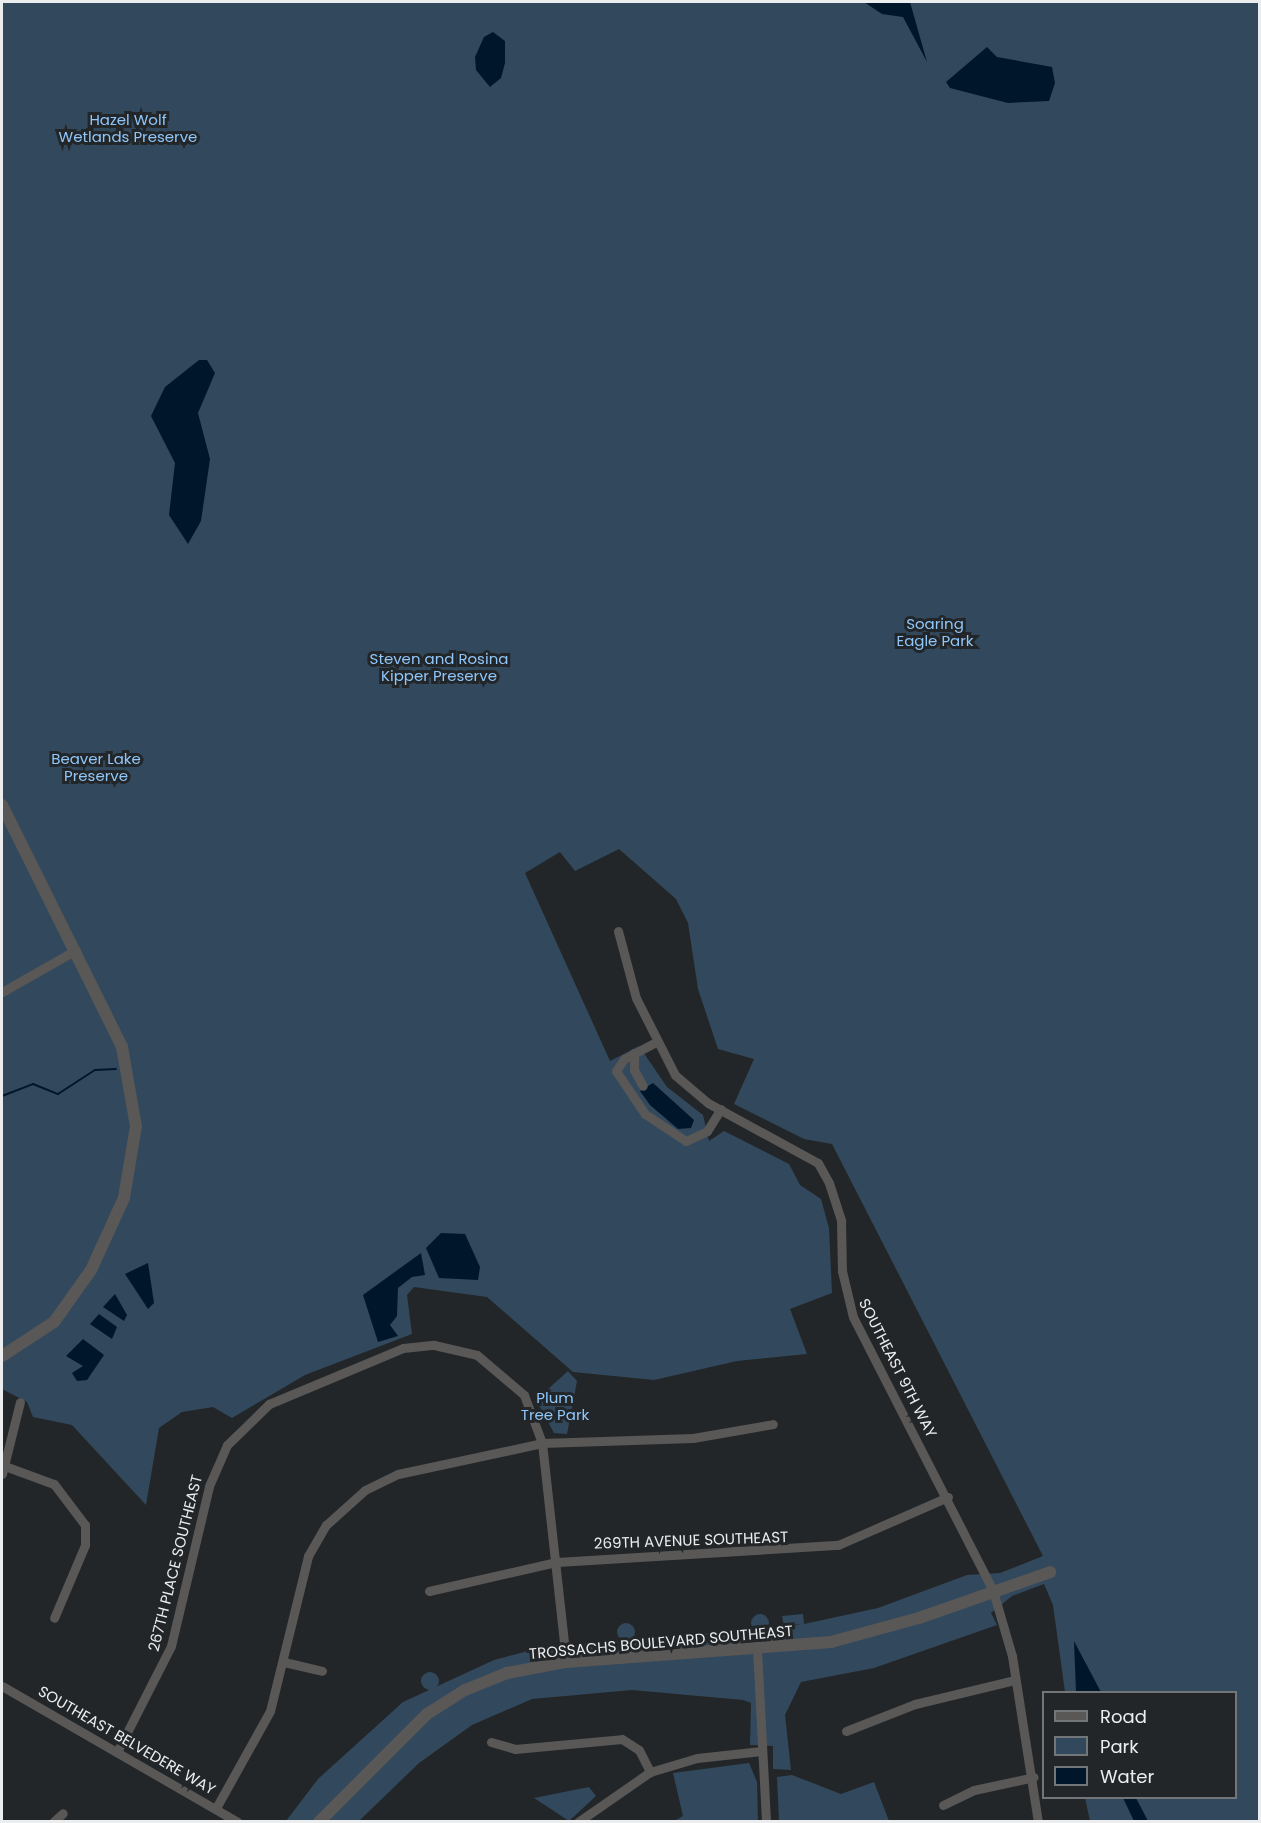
<!DOCTYPE html>
<html>
<head>
<meta charset="utf-8">
<style>
  body { margin:0 }
  #map { position:relative; width:1261px; height:1823px; overflow:hidden; background:#232628; font-family:Poppins,sans-serif }
  div>[style] { position:absolute }
  [style*='--x'] { left:calc(var(--x)*1px); top:calc(var(--y)*1px); width:calc(var(--w)*1px); rotate:calc(var(--a)*1deg) }
  .green>* { inset:0; background:#32485c }
  .round { border-radius:50% }
  .water>* { inset:0; background:#00162b }
  .stream>* { height:2px; margin:-1px; padding:0 1px; transform-origin:1px; border-radius:1px; background:#00162b }
  .minor>* { height:9px; margin:-4.5px; padding:0 4.5px; transform-origin:4.5px; border-radius:4.5px; background:#595857 }
  .tertiary>* { height:12px; margin:-6px; padding:0 6px; transform-origin:6px; border-radius:6px; background:#595857 }
  span { translate:-50% -50%; white-space:nowrap; text-align:center; line-height:1.15; -webkit-text-stroke:6px #232628; paint-order:stroke }
  .park-label { font-size:15px; color:#8fc7fb }
  .street-label { font-size:15px; color:#ecedef }
  .frame { position:absolute; inset:0; border:3px solid #ecedef; pointer-events:none }
  .legend { position:absolute; left:1042px; top:1691px; width:195px; height:108px; box-sizing:border-box; background:#232628; border:2px solid #737678; margin:0; padding:8px 10px; list-style:none; font-size:18px; color:#ecedef }
  .legend li { display:flex; align-items:center; gap:12px; height:30px }
  .legend b { width:30px; border:2px solid #737678 }
</style>
</head>
<body>
<div id="map">
  <div class="green">
    <div style="clip-path:polygon(2px 2px,1259px 2px,1259px 1821px,1090px 1821px,1085px 1798px,1236px 1798px,1236px 1692px,1065px 1692px,1053px 1605px,1044px 1584px,1012px 1596px,991px 1613px,997px 1625px,874px 1668px,801px 1682px,785px 1715px,791px 1770px,773px 1769px,773px 1746px,750px 1745px,751px 1703px,743px 1700px,632px 1690px,532px 1699px,472px 1725px,419px 1763px,359px 1821px,286px 1821px,318px 1779px,403px 1702px,494px 1660px,543px 1647px,793px 1626px,801px 1624px,784px 1626px,782px 1616px,803px 1614px,804px 1624px,878px 1608px,967px 1575px,1000px 1573px,1043px 1556px,832px 1144px,804px 1139px,734px 1104px,754px 1059px,718px 1049px,698px 989px,688px 923px,676px 899px,619px 849px,575px 871px,560px 852px,525px 873px,610px 1061px,639px 1046px,667px 1087px,703px 1115px,709px 1141px,724px 1131px,789px 1164px,800px 1185px,821px 1199px,829px 1228px,832px 1293px,790px 1309px,807px 1354px,737px 1361px,654px 1380px,573px 1372px,487px 1297px,414px 1287px,407px 1295px,412px 1334px,305px 1375px,232px 1418px,213px 1407px,182px 1412px,159px 1428px,146px 1505px,72px 1425px,33px 1417px,27px 1402px,2px 1389px)"></div>
    <div style="clip-path:polygon(568px 1371px,577px 1381px,567px 1434px,554px 1433px,536px 1400px)"></div>
    <div class="round" style="left:751px;top:1614px;width:18px;height:18px"></div>
    <div class="round" style="left:617px;top:1623px;width:18px;height:18px"></div>
    <div class="round" style="left:421px;top:1672px;width:18px;height:18px"></div>
    <div style="clip-path:polygon(749px 1763px,757px 1782px,758px 1821px,674px 1821px,683px 1816px,673px 1773px)"></div>
    <div style="clip-path:polygon(792px 1775px,841px 1794px,874px 1782px,889px 1821px,779px 1821px,777px 1777px)"></div>
    <div style="clip-path:polygon(589px 1787px,596px 1796px,569px 1821px,534px 1798px)"></div>
  </div>
  <div class="water">
    <div style="clip-path:polygon(864px 2px,910px 2px,927px 62px,903px 17px,882px 14px)"></div>
    <div style="clip-path:polygon(493px 32px,505px 41px,505px 63px,501px 78px,490px 87px,476px 70px,475px 57px,484px 37px)"></div>
    <div style="clip-path:polygon(987px 47px,997px 57px,1052px 67px,1055px 83px,1049px 101px,1008px 103px,950px 88px,946px 82px)"></div>
    <div style="clip-path:polygon(199px 360px,207px 360px,215px 373px,198px 413px,210px 459px,201px 521px,188px 544px,169px 515px,175px 463px,151px 416px,165px 387px)"></div>
    <div style="clip-path:polygon(653px 1083px,694px 1120px,691px 1128px,678px 1129px,650px 1105px,640px 1091px)"></div>
    <div style="clip-path:polygon(441px 1233px,465px 1234px,480px 1267px,478px 1280px,439px 1278px,426px 1248px)"></div>
    <div style="clip-path:polygon(421px 1253px,425px 1275px,412px 1277px,398px 1288px,397px 1316px,390px 1325px,398px 1336px,378px 1342px,363px 1295px)"></div>
    <div style="clip-path:polygon(148px 1263px,154px 1303px,148px 1309px,125px 1274px)"></div>
    <div style="clip-path:polygon(115px 1294px,127px 1315px,124px 1321px,103px 1307px)"></div>
    <div style="clip-path:polygon(99px 1314px,117px 1327px,112px 1339px,90px 1324px)"></div>
    <div style="clip-path:polygon(83px 1339px,104px 1355px,87px 1380px,77px 1381px,72px 1373px,83px 1366px,66px 1356px)"></div>
    <div style="clip-path:polygon(1074px 1641px,1075px 1643px,1101px 1692px,1076px 1692px)"></div>
    <div style="clip-path:polygon(1123px 1798px,1136px 1798px,1148px 1821px,1134px 1821px)"></div>
  </div>
  <div class="stream">
    <div style="--x:2;--y:1096;--w:33;--a:-21"></div>
    <div style="--x:33;--y:1084;--w:27;--a:22"></div>
    <div style="--x:58;--y:1094;--w:44;--a:-33"></div>
    <div style="--x:95;--y:1070;--w:21;--a:-3"></div>
  </div>
  <div class="minor">
    <div style="--x:618;--y:931;--w:69;--a:75"></div>
    <div style="--x:636;--y:998;--w:86;--a:63.1"></div>
    <div style="--x:675;--y:1075;--w:43;--a:40.3"></div>
    <div style="--x:708;--y:1103;--w:125;--a:28.6"></div>
    <div style="--x:818;--y:1163;--w:23;--a:61"></div>
    <div style="--x:829;--y:1183;--w:40;--a:72"></div>
    <div style="--x:841;--y:1221;--w:50;--a:88.9"></div>
    <div style="--x:842;--y:1271;--w:47;--a:76.6"></div>
    <div style="--x:853;--y:1317;--w:308;--a:62.9"></div>
    <div style="--x:993;--y:1591;--w:68;--a:73.7"></div>
    <div style="--x:1012;--y:1656;--w:168;--a:81.1"></div>
    <div style="--x:2;--y:992;--w:85;--a:-29.6"></div>
    <div style="--x:656;--y:1042;--w:36;--a:152"></div>
    <div style="--x:624;--y:1059;--w:14;--a:124"></div>
    <div style="--x:616;--y:1071;--w:52;--a:56"></div>
    <div style="--x:645;--y:1114;--w:49;--a:33.4"></div>
    <div style="--x:686;--y:1141;--w:23;--a:-25"></div>
    <div style="--x:707;--y:1131;--w:26;--a:-58"></div>
    <div style="--x:634;--y:1053;--w:17;--a:90"></div>
    <div style="--x:634;--y:1070;--w:18;--a:61"></div>
    <div style="--x:2;--y:1465;--w:55;--a:20.1"></div>
    <div style="--x:54;--y:1484;--w:51;--a:52.9"></div>
    <div style="--x:85;--y:1525;--w:20;--a:90"></div>
    <div style="--x:85;--y:1545;--w:79;--a:113"></div>
    <div style="--x:2;--y:1474;--w:74;--a:-76"></div>
    <div style="--x:429;--y:1591;--w:131;--a:-12.8"></div>
    <div style="--x:557;--y:1562;--w:282;--a:-3.5"></div>
    <div style="--x:838;--y:1545;--w:120;--a:-23.6"></div>
    <div style="--x:757;--y:1649;--w:173;--a:87"></div>
    <div style="--x:284;--y:1662;--w:39;--a:13"></div>
    <div style="--x:2;--y:1686;--w:272;--a:30"></div>
    <div style="--x:846;--y:1731;--w:74;--a:-21.4"></div>
    <div style="--x:915;--y:1704;--w:103;--a:-13.5"></div>
    <div style="--x:491;--y:1742;--w:25;--a:16"></div>
    <div style="--x:515;--y:1749;--w:107;--a:-5.3"></div>
    <div style="--x:622;--y:1739;--w:20;--a:33"></div>
    <div style="--x:639;--y:1750;--w:25;--a:63"></div>
    <div style="--x:117;--y:1752;--w:119;--a:-63"></div>
    <div style="--x:171;--y:1646;--w:164;--a:-76.6"></div>
    <div style="--x:209;--y:1486;--w:45;--a:-66.3"></div>
    <div style="--x:227;--y:1445;--w:59;--a:-44.3"></div>
    <div style="--x:269;--y:1404;--w:145;--a:-22.7"></div>
    <div style="--x:403;--y:1348;--w:31;--a:-6"></div>
    <div style="--x:434;--y:1345;--w:44;--a:13.1"></div>
    <div style="--x:477;--y:1355;--w:62;--a:40.4"></div>
    <div style="--x:524;--y:1395;--w:51;--a:69.4"></div>
    <div style="--x:542;--y:1443;--w:220;--a:83.7"></div>
    <div style="--x:943;--y:1805;--w:34;--a:-26"></div>
    <div style="--x:974;--y:1790;--w:61;--a:-12.2"></div>
    <div style="--x:216;--y:1808;--w:111;--a:-60.9"></div>
    <div style="--x:270;--y:1711;--w:160;--a:-76.2"></div>
    <div style="--x:308;--y:1556;--w:36;--a:-60"></div>
    <div style="--x:326;--y:1525;--w:52;--a:-41.9"></div>
    <div style="--x:365;--y:1490;--w:37;--a:-26"></div>
    <div style="--x:398;--y:1474;--w:147;--a:-12.1"></div>
    <div style="--x:542;--y:1443;--w:151;--a:-1.9"></div>
    <div style="--x:693;--y:1438;--w:81;--a:-9.9"></div>
    <div style="--x:53;--y:1822;--w:13;--a:-42"></div>
    <div style="--x:578;--y:1822;--w:88;--a:-34.8"></div>
    <div style="--x:650;--y:1772;--w:49;--a:-16.6"></div>
    <div style="--x:697;--y:1758;--w:65;--a:-6.1"></div>
  </div>
  <div class="tertiary">
    <div style="--x:2;--y:805;--w:270;--a:63.6"></div>
    <div style="--x:122;--y:1047;--w:80;--a:80"></div>
    <div style="--x:136;--y:1126;--w:73;--a:99.5"></div>
    <div style="--x:124;--y:1198;--w:79;--a:114.6"></div>
    <div style="--x:91;--y:1270;--w:64;--a:125.4"></div>
    <div style="--x:54;--y:1322;--w:62;--a:146.8"></div>
    <div style="--x:319;--y:1822;--w:153;--a:-45"></div>
    <div style="--x:427;--y:1714;--w:45;--a:-32.3"></div>
    <div style="--x:465;--y:1690;--w:45;--a:-22"></div>
    <div style="--x:507;--y:1673;--w:60;--a:-10.6"></div>
    <div style="--x:566;--y:1662;--w:266;--a:-4.3"></div>
    <div style="--x:831;--y:1642;--w:91;--a:-15.3"></div>
    <div style="--x:919;--y:1618;--w:139;--a:-19.3"></div>
  </div>
  <div class="park-label">
    <span style="left:128px;top:128px">Hazel Wolf<br>Wetlands Preserve</span>
    <span style="left:935px;top:632px">Soaring<br>Eagle Park</span>
    <span style="left:439px;top:667px">Steven and Rosina<br>Kipper Preserve</span>
    <span style="left:96px;top:767px">Beaver Lake<br>Preserve</span>
    <span style="left:555px;top:1406px">Plum<br>Tree Park</span>
  </div>
  <div class="street-label">
    <span style="left:898px;top:1368px;rotate:63deg">SOUTHEAST 9TH WAY</span>
    <span style="left:691px;top:1540px;rotate:-2deg">269TH AVENUE SOUTHEAST</span>
    <span style="left:175px;top:1563px;rotate:-76deg">267TH PLACE SOUTHEAST</span>
    <span style="left:661px;top:1642px;rotate:-5deg">TROSSACHS BOULEVARD SOUTHEAST</span>
    <span style="left:127px;top:1740px;rotate:30deg">SOUTHEAST BELVEDERE WAY</span>
  </div>
  <div class="frame"></div>
  <ul class="legend">
  <li><b style="height:8px;background:#595857"></b>Road</li>
  <li><b style="height:16px;background:#32485c"></b>Park</li>
  <li><b style="height:16px;background:#00162b"></b>Water</li>
  </ul>
</div>
</body>
</html>
